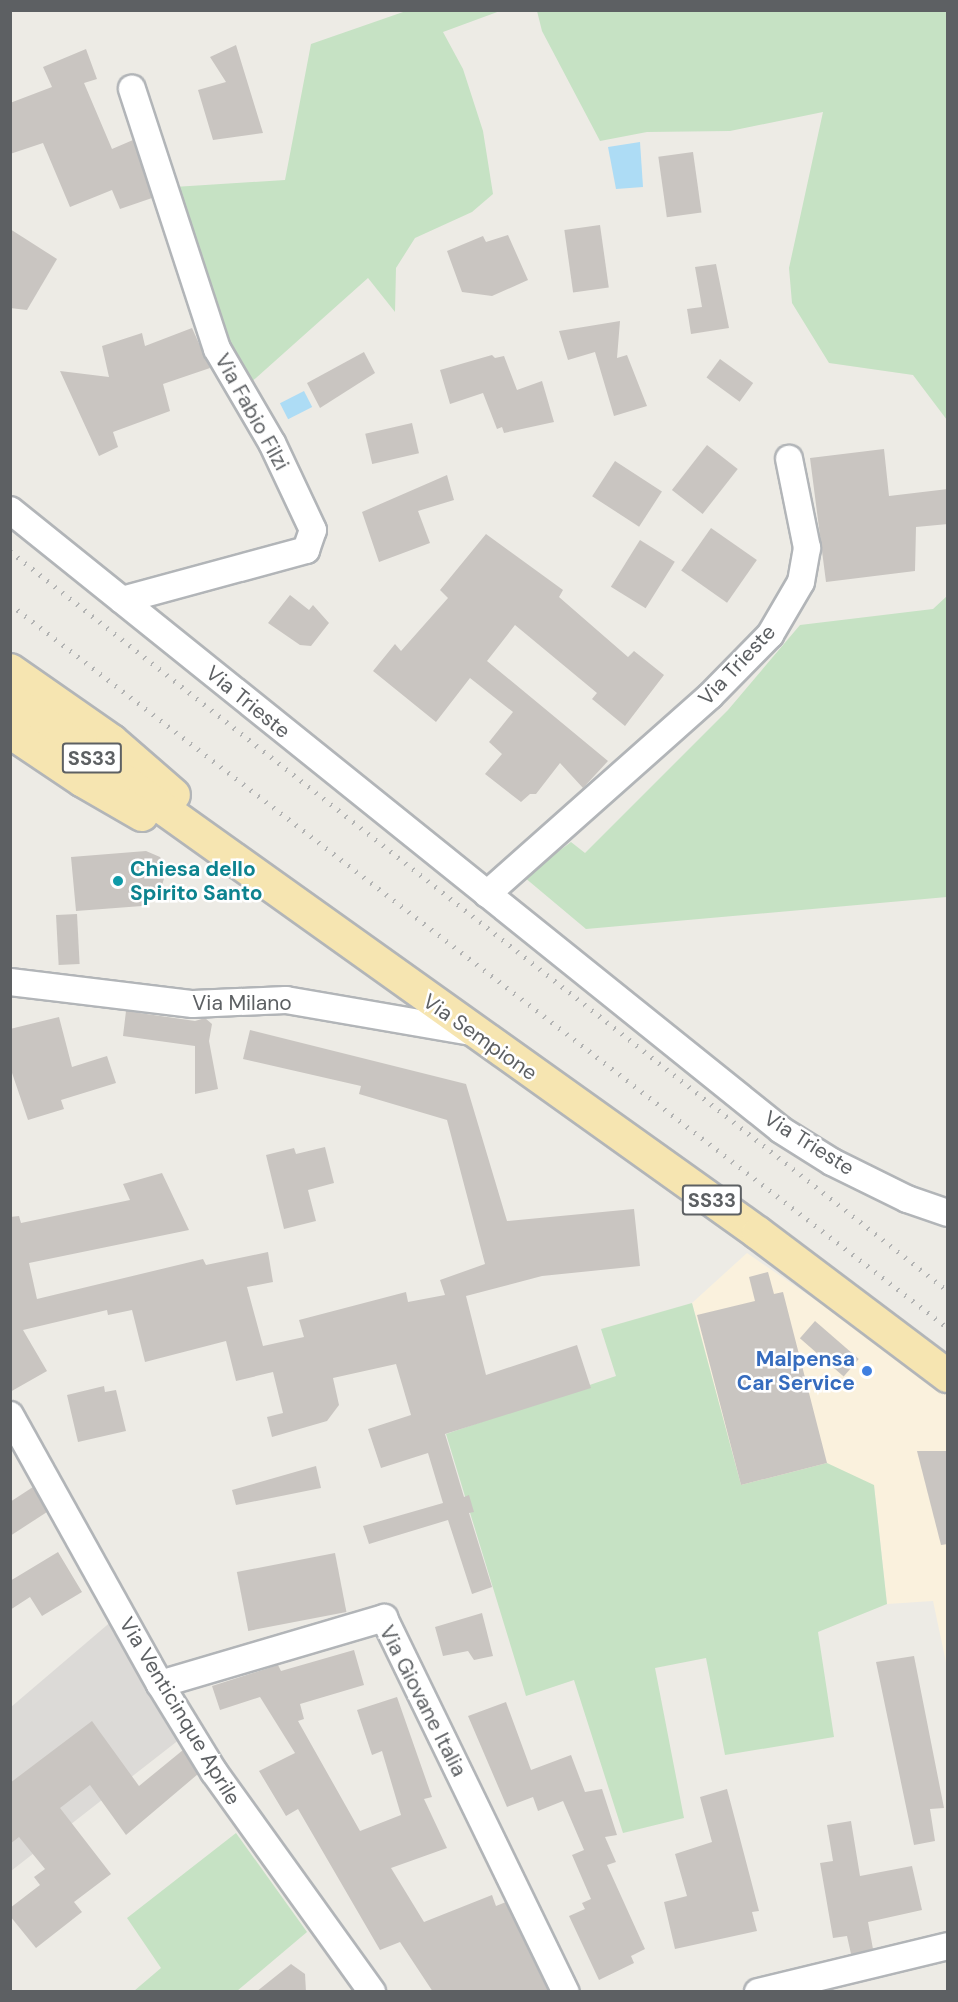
<!DOCTYPE html>
<html>
<head>
<meta charset="utf-8">
<style>
  body { margin:0 }
  #map { position:relative; width:958px; height:2002px; overflow:hidden; background:#edebe5; font-family:"DM Sans",sans-serif }
  div>[style] { position:absolute }
  [style*='--x'] { left:calc(var(--x)*1px); top:calc(var(--y)*1px); width:calc(var(--w)*1px); rotate:calc(var(--a)*1deg) }
  .commercial>* { inset:0; background:#faf1dd }
  .industrial>* { inset:0; background:#dcdad7 }
  .green>* { inset:0; background:#c6e2c4 }
  .water>* { inset:0; background:#addcf5; transform-origin:0 0 }
  .building>* { inset:0; background:#c9c5c1; transform-origin:0 0 }
  .roads { filter:drop-shadow(2px 0 #b2b5b8) drop-shadow(-2px 0 #b2b5b8) drop-shadow(0 2px #b2b5b8) drop-shadow(0 -2px #b2b5b8) }
  .minor>* { height:26px; margin:-13px; padding:0 13px; transform-origin:13px; border-radius:13px; background:#fff }
  .major>* { height:32px; margin:-16px; padding:0 16px; transform-origin:16px; border-radius:16px; background:#f6e5b1 }
  .rail>* { height:4.5px; margin-top:-2.25px; transform-origin:0; background:repeating-linear-gradient(90deg,#b2b3b3 0 1.5px,transparent 0 9.5px) }
  .dots>* { width:16px; height:16px; translate:-50% -50%; box-sizing:border-box; border:3px solid #fff; border-radius:50% }
  span { translate:-50% -50%; white-space:nowrap; text-align:center; line-height:1.15; -webkit-text-stroke:5px #fff; paint-order:stroke }
  .shield-label span { padding:2px 4px; background:#fff; border:2px solid; border-radius:4px; -webkit-text-stroke-width:0 }
  .shield-label { font-size:20px; color:#5d6063; font-weight:700 }
  .street-label { font-size:21px; color:#5d6063 }
  .culture-label { font-size:21px; color:#0d838f; font-weight:700 }
  .left { translate:0 -50%; text-align:left }
  .shop-label { font-size:21px; color:#366cbe; font-weight:700 }
  .right { translate:-100% -50%; text-align:right }
  .frame { position:absolute; inset:0; border:12px solid #5d6063; pointer-events:none }
</style>
</head>
<body>
<div id="map">
  <div class="commercial">
    <div style="clip-path:polygon(747px 1253px,903px 1360px,947px 1394px,947px 1667px,933px 1601px,887px 1604px,874px 1485px,741px 1485px,692px 1303px)"></div>
  </div>
  <div class="industrial">
    <div style="clip-path:polygon(113px 1620px,180px 1739px,11px 1871px,11px 1707px)"></div>
  </div>
  <div class="green">
    <div style="clip-path:polygon(406px 11px,500px 11px,443px 32px,463px 69px,483px 131px,493px 194px,472px 212px,415px 238px,396px 268px,395px 312px,368px 278px,248px 385px,209px 298px,174px 187px,285px 180px,311px 44px)"></div>
    <div style="clip-path:polygon(537px 11px,947px 11px,947px 420px,913px 375px,829px 363px,792px 303px,789px 268px,823px 112px,730px 131px,647px 132px,600px 141px,542px 31px)"></div>
    <div style="clip-path:polygon(947px 596px,947px 897px,586px 929px,524px 877px,571px 842px,585px 853px,728px 710px,800px 625px,933px 609px)"></div>
    <div style="clip-path:polygon(692px 1303px,741px 1485px,827px 1463px,874px 1485px,887px 1604px,818px 1632px,834px 1737px,725px 1755px,706px 1658px,655px 1668px,684px 1818px,623px 1833px,574px 1680px,526px 1696px,446px 1434px,616px 1376px,601px 1329px)"></div>
    <div style="clip-path:polygon(236px 1833px,307px 1932px,237px 1991px,134px 1991px,161px 1968px,127px 1918px)"></div>
  </div>
  <div class="water">
    <div style="clip-path:polygon(640px 142px,643px 187px,616px 189px,608px 147px)"></div>
    <div style="left:304px;top:391px;width:18px;height:27px;rotate:63deg"></div>
  </div>
  <div class="building">
    <div style="clip-path:polygon(236px 45px,263px 133px,213px 140px,198px 90px,226px 82px,210px 57px)"></div>
    <div style="clip-path:polygon(86px 49px,97px 79px,84px 83px,112px 149px,133px 140px,152px 198px,120px 209px,112px 190px,70px 207px,43px 143px,10px 154px,10px 103px,52px 87px,43px 67px)"></div>
    <div style="left:693px;top:152px;width:61px;height:35px;rotate:82deg"></div>
    <div style="left:600px;top:225px;width:63px;height:36px;rotate:82deg"></div>
    <div style="clip-path:polygon(10px 229px,57px 259px,27px 310px,10px 308px)"></div>
    <div style="clip-path:polygon(508px 235px,528px 280px,492px 296px,462px 292px,447px 251px,483px 236px,486px 242px)"></div>
    <div style="clip-path:polygon(716px 264px,729px 328px,691px 334px,687px 309px,702px 307px,695px 267px)"></div>
    <div style="clip-path:polygon(620px 321px,617px 358px,627px 355px,647px 406px,614px 416px,595px 352px,568px 360px,559px 331px)"></div>
    <div style="clip-path:polygon(192px 328px,210px 368px,163px 384px,170px 411px,113px 432px,118px 447px,99px 456px,60px 371px,109px 377px,102px 346px,142px 333px,145px 346px)"></div>
    <div style="clip-path:polygon(364px 352px,375px 373px,320px 408px,307px 383px)"></div>
    <div style="clip-path:polygon(492px 355px,495px 358px,504px 356px,517px 390px,542px 381px,554px 422px,504px 433px,502px 427px,497px 429px,483px 393px,450px 404px,440px 370px)"></div>
    <div style="left:720px;top:359px;width:41px;height:23px;rotate:36deg"></div>
    <div style="left:412px;top:423px;width:31px;height:48px;rotate:77deg"></div>
    <div style="left:707px;top:445px;width:39px;height:57px;rotate:38deg"></div>
    <div style="clip-path:polygon(884px 449px,889px 496px,948px 489px,948px 524px,916px 527px,915px 571px,826px 582px,810px 458px)"></div>
    <div style="left:615px;top:461px;width:56px;height:42px;rotate:33deg"></div>
    <div style="clip-path:polygon(447px 475px,454px 500px,418px 511px,430px 543px,379px 562px,362px 512px)"></div>
    <div style="left:711px;top:528px;width:56px;height:52px;rotate:35deg"></div>
    <div style="clip-path:polygon(486px 534px,563px 590px,559px 597px,628px 657px,634px 651px,664px 675px,625px 726px,592px 699px,597px 693px,515px 625px,487px 661px,608px 761px,583px 788px,560px 763px,536px 794px,530px 794px,521px 802px,485px 774px,502px 754px,489px 742px,513px 712px,470px 678px,436px 722px,373px 671px,395px 644px,401px 651px,448px 598px,440px 590px)"></div>
    <div style="left:640px;top:540px;width:41px;height:55px;rotate:32deg"></div>
    <div style="clip-path:polygon(290px 595px,309px 610px,313px 605px,329px 623px,311px 646px,300px 645px,268px 623px)"></div>
    <div style="clip-path:polygon(146px 851px,160px 857px,167px 869px,162px 885px,142px 896px,142px 906px,76px 911px,71px 857px)"></div>
    <div style="left:77px;top:914px;width:50px;height:21px;rotate:87deg"></div>
    <div style="clip-path:polygon(126px 1011px,195px 1021px,205px 1018px,212px 1024px,209px 1041px,218px 1089px,195px 1094px,195px 1046px,123px 1036px)"></div>
    <div style="clip-path:polygon(59px 1017px,72px 1067px,107px 1056px,116px 1083px,61px 1100px,64px 1109px,28px 1120px,10px 1067px,10px 1029px)"></div>
    <div style="clip-path:polygon(250px 1030px,466px 1084px,507px 1221px,634px 1209px,640px 1266px,542px 1276px,466px 1296px,486px 1375px,577px 1345px,591px 1388px,445px 1434px,464px 1497px,469px 1495px,474px 1512px,469px 1513px,492px 1587px,472px 1594px,448px 1520px,369px 1544px,363px 1526px,443px 1503px,428px 1453px,381px 1468px,368px 1429px,411px 1415px,396px 1364px,333px 1378px,339px 1405px,327px 1421px,272px 1437px,267px 1417px,283px 1413px,273px 1372px,236px 1381px,226px 1341px,145px 1362px,132px 1310px,108px 1315px,107px 1310px,23px 1330px,47px 1371px,10px 1392px,10px 1217px,19px 1216px,21px 1223px,130px 1200px,123px 1184px,162px 1173px,189px 1230px,29px 1263px,37px 1299px,203px 1259px,206px 1265px,268px 1252px,273px 1282px,247px 1287px,263px 1346px,304px 1337px,299px 1320px,406px 1292px,408px 1302px,445px 1295px,440px 1280px,485px 1264px,447px 1120px,359px 1094px,361px 1086px,243px 1059px)"></div>
    <div style="clip-path:polygon(325px 1147px,334px 1183px,308px 1190px,316px 1221px,284px 1229px,266px 1155px,294px 1148px,296px 1154px)"></div>
    <div style="clip-path:polygon(768px 1272px,774px 1294px,783px 1292px,827px 1463px,741px 1485px,697px 1315px,755px 1301px,749px 1277px)"></div>
    <div style="left:815px;top:1321px;width:58px;height:23px;rotate:41deg"></div>
    <div style="clip-path:polygon(104px 1386px,105px 1392px,116px 1390px,126px 1431px,78px 1442px,67px 1395px)"></div>
    <div style="clip-path:polygon(917px 1451px,948px 1451px,948px 1544px,941px 1545px)"></div>
    <div style="clip-path:polygon(316px 1466px,321px 1488px,236px 1505px,232px 1490px)"></div>
    <div style="clip-path:polygon(33px 1487px,47px 1512px,10px 1536px,10px 1502px)"></div>
    <div style="clip-path:polygon(58px 1552px,82px 1592px,42px 1616px,30px 1597px,10px 1610px,10px 1581px)"></div>
    <div style="left:335px;top:1553px;width:60px;height:100px;rotate:79deg"></div>
    <div style="clip-path:polygon(482px 1613px,493px 1656px,474px 1660px,468px 1651px,443px 1656px,435px 1627px)"></div>
    <div style="clip-path:polygon(354px 1650px,364px 1685px,300px 1704px,304px 1719px,298px 1721px,360px 1831px,401px 1815px,382px 1751px,372px 1755px,357px 1710px,397px 1697px,432px 1797px,424px 1799px,447px 1848px,391px 1868px,424px 1922px,492px 1895px,496px 1906px,506px 1902px,549px 1992px,433px 1992px,400px 1942px,380px 1950px,298px 1809px,286px 1816px,259px 1771px,295px 1753px,260px 1697px,220px 1710px,212px 1686px,278px 1665px,281px 1671px)"></div>
    <div style="clip-path:polygon(914px 1656px,944px 1808px,930px 1809px,935px 1841px,914px 1845px,876px 1662px)"></div>
    <div style="clip-path:polygon(506px 1702px,531px 1770px,571px 1755px,585px 1792px,602px 1789px,617px 1835px,605px 1837px,616px 1862px,607px 1865px,645px 1949px,631px 1956px,634px 1963px,599px 1980px,569px 1916px,585px 1909px,582px 1903px,591px 1899px,572px 1855px,584px 1850px,563px 1801px,538px 1811px,533px 1797px,507px 1807px,468px 1716px)"></div>
    <div style="clip-path:polygon(92px 1721px,139px 1786px,183px 1750px,198px 1774px,126px 1835px,90px 1785px,60px 1808px,111px 1874px,74px 1902px,82px 1912px,36px 1948px,10px 1916px,10px 1908px,40px 1885px,34px 1877px,45px 1869px,19px 1837px,10px 1844px,10px 1783px)"></div>
    <div style="clip-path:polygon(727px 1789px,759px 1911px,752px 1912px,757px 1931px,675px 1949px,664px 1902px,687px 1896px,675px 1854px,712px 1842px,700px 1797px)"></div>
    <div style="clip-path:polygon(851px 1821px,860px 1876px,912px 1866px,922px 1910px,868px 1922px,873px 1949px,851px 1954px,847px 1936px,833px 1938px,820px 1863px,833px 1861px,827px 1825px)"></div>
    <div style="clip-path:polygon(291px 1964px,305px 1974px,306px 1992px,256px 1992px)"></div>
  </div>
  <div class="roads">
    <div class="minor">
      <div style="--x:10;--y:510;--w:989;--a:38.8"></div>
      <div style="--x:781;--y:1130;--w:60;--a:32.1"></div>
      <div style="--x:832;--y:1162;--w:84;--a:26.3"></div>
      <div style="--x:907;--y:1199;--w:43;--a:18.9"></div>
      <div style="--x:122;--y:600;--w:191;--a:-15.2"></div>
      <div style="--x:306;--y:550;--w:21;--a:-71"></div>
      <div style="--x:313;--y:530;--w:96;--a:-115.2"></div>
      <div style="--x:272;--y:443;--w:109;--a:-120.3"></div>
      <div style="--x:217;--y:349;--w:274;--a:-108.1"></div>
      <div style="--x:487;--y:894;--w:298;--a:-41.6"></div>
      <div style="--x:710;--y:696;--w:86;--a:-45.5"></div>
      <div style="--x:770;--y:635;--w:61;--a:-59.7"></div>
      <div style="--x:801;--y:582;--w:35;--a:-80"></div>
      <div style="--x:807;--y:548;--w:91;--a:-101.4"></div>
      <div style="--x:10;--y:982;--w:184;--a:6.9"></div>
      <div style="--x:193;--y:1004;--w:93;--a:-2.5"></div>
      <div style="--x:286;--y:1000;--w:188;--a:9.8"></div>
      <div style="--x:10;--y:1415;--w:308;--a:60.9"></div>
      <div style="--x:160;--y:1684;--w:103;--a:58.5"></div>
      <div style="--x:214;--y:1772;--w:271;--a:54.3"></div>
      <div style="--x:160;--y:1684;--w:234;--a:-16.4"></div>
      <div style="--x:384;--y:1618;--w:416;--a:64.1"></div>
      <div style="--x:758;--y:1992;--w:195;--a:-13.6"></div>
    </div>
    <div class="major">
      <div style="--x:10;--y:670;--w:124;--a:34.8"></div>
      <div style="--x:112;--y:741;--w:82;--a:41.1"></div>
      <div style="--x:10;--y:699;--w:919;--a:35.52"></div>
      <div style="--x:758;--y:1233;--w:238;--a:37"></div>
      <div style="--x:10;--y:732;--w:88;--a:33.9"></div>
      <div style="--x:83;--y:781;--w:68;--a:30"></div>
    </div>
  </div>
  <div class="rail">
    <div style="--x:10;--y:551;--w:1195;--a:38.27"></div>
    <div style="--x:10;--y:604;--w:1185;--a:37.66"></div>
  </div>
  <div class="dots">
    <div style="left:118px;top:881px;background:#0f9aa8"></div>
    <div style="left:867px;top:1371px;background:#3f7fe0"></div>
  </div>
  <div class="shield-label">
    <span style="left:92px;top:758px">SS33</span>
    <span style="left:712px;top:1200px">SS33</span>
  </div>
  <div class="street-label">
    <span style="left:252px;top:412px;rotate:61deg">Via Fabio Filzi</span>
    <span style="left:737px;top:665px;rotate:-47deg">Via Trieste</span>
    <span style="left:248px;top:702px;rotate:39deg">Via Trieste</span>
    <span style="left:242px;top:1003px">Via Milano</span>
    <span style="left:480px;top:1037px;rotate:35deg">Via Sempione</span>
    <span style="left:809px;top:1143px;rotate:32deg">Via Trieste</span>
    <span style="left:423px;top:1701px;rotate:63deg">Via Giovane Italia</span>
    <span style="left:180px;top:1711px;rotate:59deg">Via Venticinque Aprile</span>
  </div>
  <div class="culture-label">
    <span class="left" style="left:130px;top:881px">Chiesa dello<br>Spirito Santo</span>
  </div>
  <div class="shop-label">
    <span class="right" style="left:855px;top:1371px">Malpensa<br>Car Service</span>
  </div>
  <div class="frame"></div>
</div>
</body>
</html>
